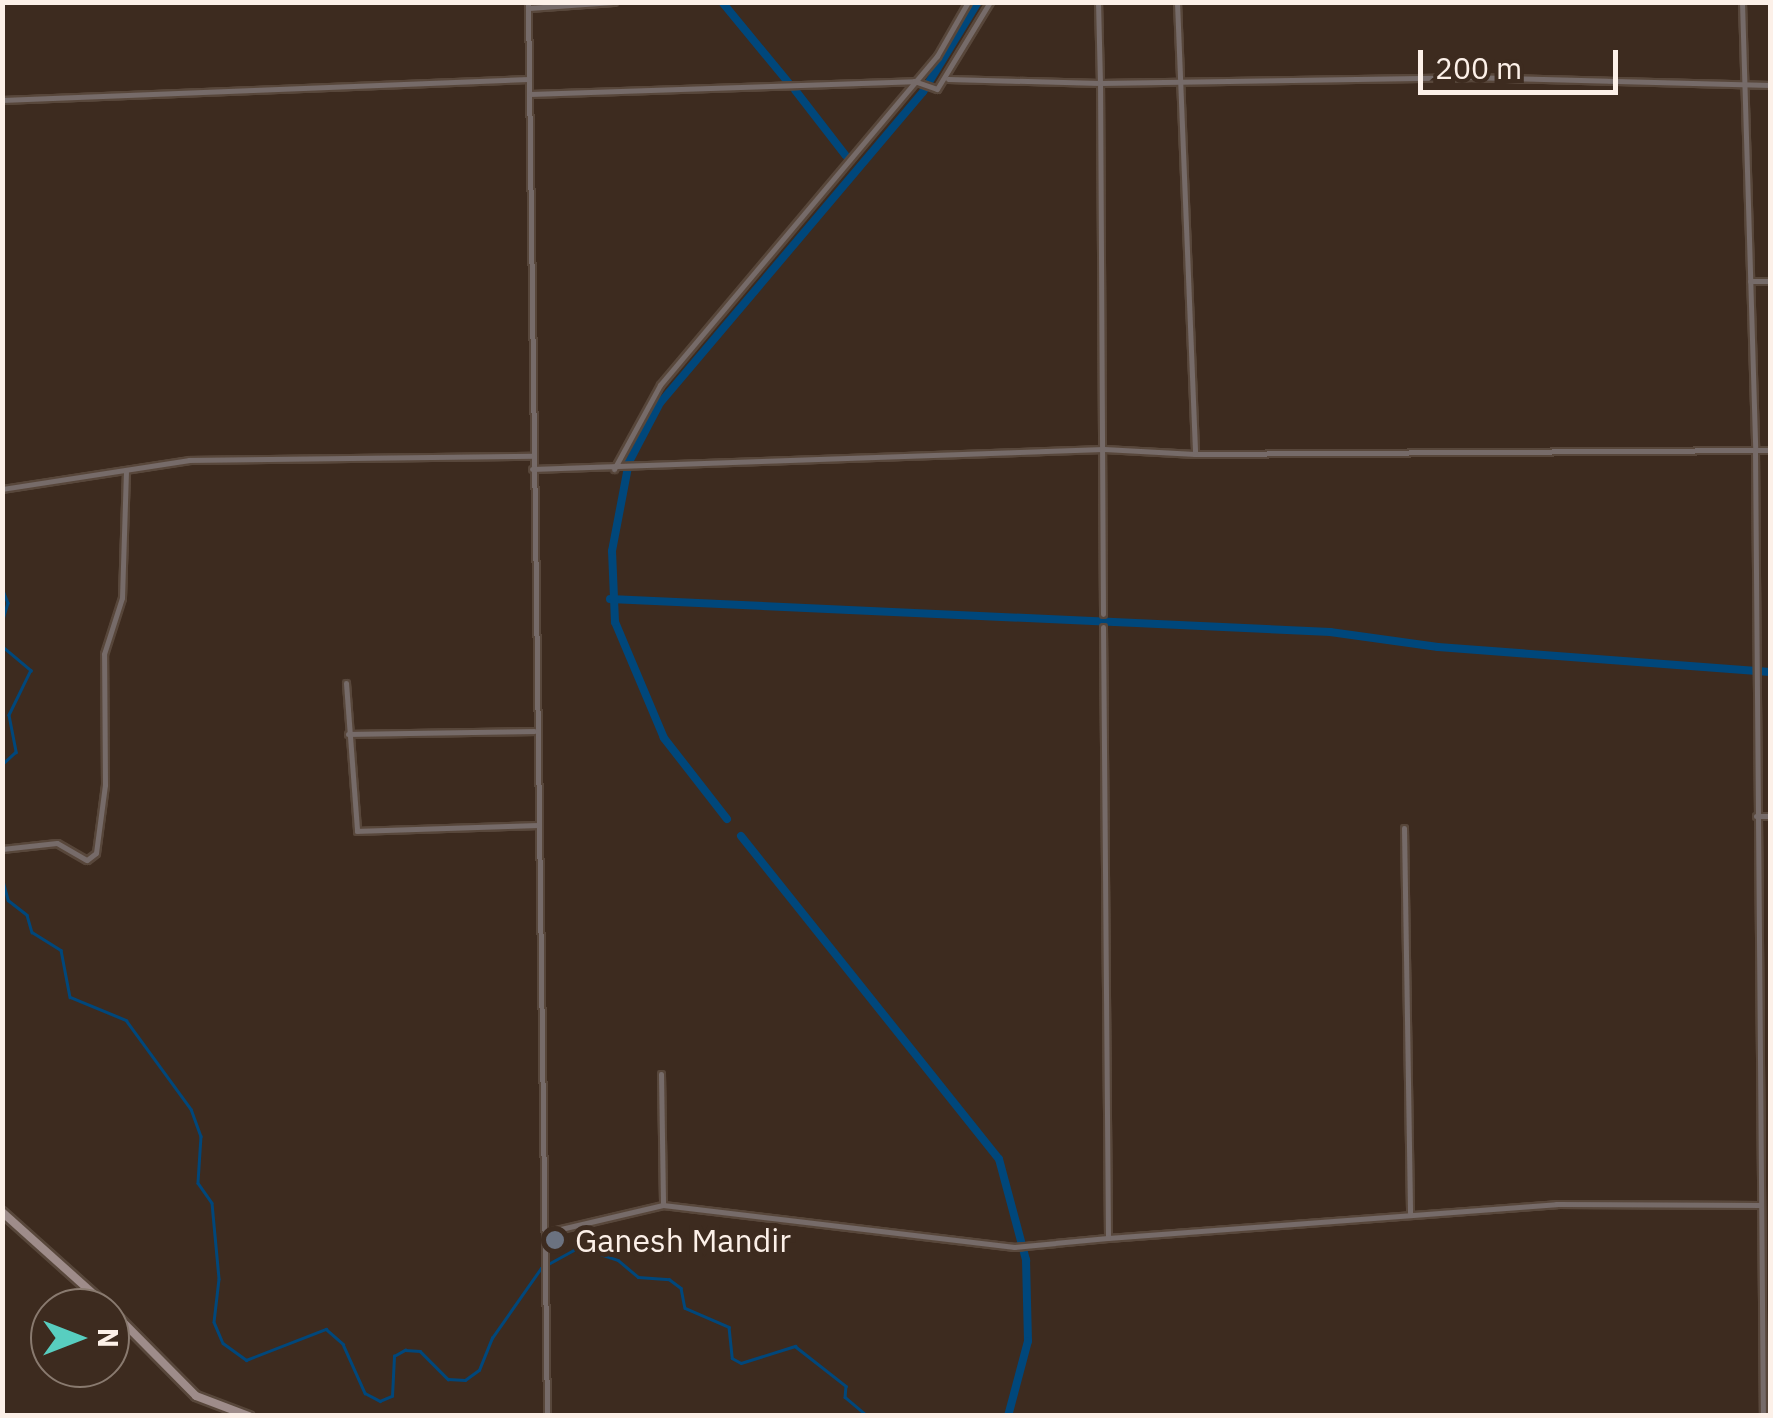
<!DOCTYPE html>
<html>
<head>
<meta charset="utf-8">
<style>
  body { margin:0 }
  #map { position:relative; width:1773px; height:1418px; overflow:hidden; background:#3d2b1f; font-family:"IBM Plex Sans",sans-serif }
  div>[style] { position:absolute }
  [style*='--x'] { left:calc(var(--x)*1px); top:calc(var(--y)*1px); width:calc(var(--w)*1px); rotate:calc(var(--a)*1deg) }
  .stream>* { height:2.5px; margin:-1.25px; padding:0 1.25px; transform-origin:1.25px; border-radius:1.25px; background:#00477b }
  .canal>* { height:8px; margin:-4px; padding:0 4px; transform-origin:4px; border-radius:4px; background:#00477b }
  .roads { filter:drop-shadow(2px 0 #58473b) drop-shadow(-2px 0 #58473b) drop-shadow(0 2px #58473b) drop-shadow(0 -2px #58473b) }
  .street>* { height:5px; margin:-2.5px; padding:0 2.5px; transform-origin:2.5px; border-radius:2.5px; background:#766b69 }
  .secondary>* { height:8px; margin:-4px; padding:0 4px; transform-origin:4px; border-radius:4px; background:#9e8c8a }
  .dots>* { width:28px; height:28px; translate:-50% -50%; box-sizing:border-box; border:5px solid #3d2b1f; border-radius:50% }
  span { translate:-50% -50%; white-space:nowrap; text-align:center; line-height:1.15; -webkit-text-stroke:10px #3d2b1f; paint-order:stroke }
  .poi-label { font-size:32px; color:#fcf0e8 }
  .left { translate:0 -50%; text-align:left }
  .frame { position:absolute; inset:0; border:5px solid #fcf0e8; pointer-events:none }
  .north { position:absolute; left:30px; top:1288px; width:100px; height:100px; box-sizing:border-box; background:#3d2b1f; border:2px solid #897a6f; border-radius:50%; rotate:90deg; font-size:28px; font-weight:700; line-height:40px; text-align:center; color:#fcf0e8 }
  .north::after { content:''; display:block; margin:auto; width:35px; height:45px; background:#58cec0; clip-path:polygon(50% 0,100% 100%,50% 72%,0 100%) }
  .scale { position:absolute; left:1418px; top:50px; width:200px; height:45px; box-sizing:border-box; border:5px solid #fcf0e8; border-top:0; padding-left:12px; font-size:30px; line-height:35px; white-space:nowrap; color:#fcf0e8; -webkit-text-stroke:8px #3d2b1f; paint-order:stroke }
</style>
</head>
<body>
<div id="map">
  <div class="stream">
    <div style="--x:2;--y:588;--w:16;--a:68"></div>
    <div style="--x:8;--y:603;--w:21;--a:107"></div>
    <div style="--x:2;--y:646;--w:38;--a:40"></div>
    <div style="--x:31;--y:670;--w:50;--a:116.1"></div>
    <div style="--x:9;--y:715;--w:38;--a:79"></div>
    <div style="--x:16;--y:752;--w:19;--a:137"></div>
    <div style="--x:2;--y:794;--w:18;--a:90"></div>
    <div style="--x:2;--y:877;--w:24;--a:75"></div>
    <div style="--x:8;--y:900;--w:24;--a:38"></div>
    <div style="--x:27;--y:915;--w:18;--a:74"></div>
    <div style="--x:32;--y:932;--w:34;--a:32"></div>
    <div style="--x:61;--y:950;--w:48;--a:79.2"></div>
    <div style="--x:70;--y:997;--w:61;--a:22.3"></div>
    <div style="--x:126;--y:1020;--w:110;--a:53.9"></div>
    <div style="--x:191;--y:1109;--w:29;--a:70"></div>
    <div style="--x:201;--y:1136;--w:47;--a:93.7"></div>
    <div style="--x:198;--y:1183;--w:24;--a:55"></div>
    <div style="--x:212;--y:1203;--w:76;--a:84.7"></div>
    <div style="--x:219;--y:1279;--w:43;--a:96.6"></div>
    <div style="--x:214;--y:1322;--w:23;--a:67"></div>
    <div style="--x:223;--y:1343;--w:29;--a:36"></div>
    <div style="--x:246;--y:1360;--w:86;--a:-21.2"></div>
    <div style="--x:326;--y:1329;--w:23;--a:41"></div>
    <div style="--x:343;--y:1344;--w:54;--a:65.8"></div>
    <div style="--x:365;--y:1393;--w:17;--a:28"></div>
    <div style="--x:380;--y:1401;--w:13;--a:-23"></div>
    <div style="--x:392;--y:1396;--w:40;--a:-87.1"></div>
    <div style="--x:394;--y:1356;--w:13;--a:-29"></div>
    <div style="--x:405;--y:1350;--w:15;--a:4"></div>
    <div style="--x:420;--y:1351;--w:40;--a:45"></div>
    <div style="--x:448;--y:1379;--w:17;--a:3"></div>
    <div style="--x:465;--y:1380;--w:17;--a:-36"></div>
    <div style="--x:479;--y:1370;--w:35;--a:-68"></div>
    <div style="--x:492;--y:1338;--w:85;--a:-55"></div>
    <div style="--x:541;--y:1268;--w:43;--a:-28.9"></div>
    <div style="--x:579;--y:1247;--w:41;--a:18.4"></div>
    <div style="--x:618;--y:1260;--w:26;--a:40"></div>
    <div style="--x:638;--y:1277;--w:31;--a:4"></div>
    <div style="--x:669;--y:1279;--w:15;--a:37"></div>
    <div style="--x:681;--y:1288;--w:20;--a:79"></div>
    <div style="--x:685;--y:1308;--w:48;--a:23.4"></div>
    <div style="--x:729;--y:1327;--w:31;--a:84"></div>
    <div style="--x:732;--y:1358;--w:10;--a:29"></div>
    <div style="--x:741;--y:1363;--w:57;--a:-17.5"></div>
    <div style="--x:795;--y:1346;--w:65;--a:38.1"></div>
    <div style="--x:846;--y:1386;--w:11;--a:95"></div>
    <div style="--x:845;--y:1397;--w:30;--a:40"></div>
  </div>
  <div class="canal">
    <div style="--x:722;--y:2;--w:104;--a:50.5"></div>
    <div style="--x:795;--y:90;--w:83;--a:52.3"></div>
    <div style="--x:610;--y:599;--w:721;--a:2.62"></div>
    <div style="--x:1330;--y:632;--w:109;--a:7.9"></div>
    <div style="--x:1438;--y:647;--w:333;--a:4.3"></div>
    <div style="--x:727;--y:819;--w:103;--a:-127.9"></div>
    <div style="--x:664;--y:738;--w:126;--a:-112.9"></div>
    <div style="--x:615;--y:622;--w:71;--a:-92.4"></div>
    <div style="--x:612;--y:551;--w:91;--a:-79.2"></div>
    <div style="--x:629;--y:462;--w:67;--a:-62.3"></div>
    <div style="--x:660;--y:403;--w:407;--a:-49.8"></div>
    <div style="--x:923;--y:92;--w:105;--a:-58.6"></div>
    <div style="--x:741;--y:836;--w:413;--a:51.4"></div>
    <div style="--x:999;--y:1159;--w:105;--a:75"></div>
    <div style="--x:1026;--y:1260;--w:81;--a:88.6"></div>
    <div style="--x:1028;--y:1341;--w:78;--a:104.9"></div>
  </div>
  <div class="roads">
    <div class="street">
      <div style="--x:528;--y:2;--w:1414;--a:89.23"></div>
      <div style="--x:1177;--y:2;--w:452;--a:87.7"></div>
      <div style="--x:1195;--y:454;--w:575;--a:-0.4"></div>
      <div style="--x:1742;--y:2;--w:448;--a:88.3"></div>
      <div style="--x:1755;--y:450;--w:966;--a:89.53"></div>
      <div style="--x:528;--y:8;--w:86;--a:-4"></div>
      <div style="--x:948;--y:79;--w:152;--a:1.5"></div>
      <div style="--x:1100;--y:83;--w:81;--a:-91.4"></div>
      <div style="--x:530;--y:94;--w:384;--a:-1.9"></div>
      <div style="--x:914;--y:81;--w:24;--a:19"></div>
      <div style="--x:937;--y:89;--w:102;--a:-58.7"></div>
      <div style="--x:2;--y:100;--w:527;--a:-2.28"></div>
      <div style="--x:1750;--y:281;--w:20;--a:0"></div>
      <div style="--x:532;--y:469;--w:572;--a:-2"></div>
      <div style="--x:1104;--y:449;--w:91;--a:3.1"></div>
      <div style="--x:614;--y:469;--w:96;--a:-61.3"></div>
      <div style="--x:660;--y:385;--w:430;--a:-49.9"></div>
      <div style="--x:937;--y:56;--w:62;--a:-60.1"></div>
      <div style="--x:2;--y:489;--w:189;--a:-8.8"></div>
      <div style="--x:189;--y:460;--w:343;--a:-0.7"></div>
      <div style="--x:1103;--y:614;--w:531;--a:-90.32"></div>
      <div style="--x:1100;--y:83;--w:368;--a:-0.9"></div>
      <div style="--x:1468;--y:77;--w:302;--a:1.5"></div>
      <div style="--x:1103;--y:627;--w:611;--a:89.53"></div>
      <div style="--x:1108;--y:1238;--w:449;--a:-4.3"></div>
      <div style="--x:1556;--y:1204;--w:205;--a:0.3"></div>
      <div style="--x:346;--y:683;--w:148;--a:85.7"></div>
      <div style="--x:357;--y:831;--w:179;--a:-1.9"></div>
      <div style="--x:348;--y:734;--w:186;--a:-0.9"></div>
      <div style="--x:1756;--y:816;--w:14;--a:0"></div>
      <div style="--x:1404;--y:828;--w:385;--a:89.1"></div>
      <div style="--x:2;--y:849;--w:55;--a:-6.2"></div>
      <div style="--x:57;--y:843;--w:34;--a:30"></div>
      <div style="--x:87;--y:860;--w:11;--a:-38"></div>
      <div style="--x:96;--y:853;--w:69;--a:-82.5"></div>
      <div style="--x:105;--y:785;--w:131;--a:-90.4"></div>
      <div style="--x:104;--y:654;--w:59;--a:-72.2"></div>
      <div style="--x:122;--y:598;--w:128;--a:-88.2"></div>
      <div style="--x:661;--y:1074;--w:131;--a:89.1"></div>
      <div style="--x:548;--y:1232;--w:118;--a:-13.2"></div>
      <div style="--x:663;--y:1205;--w:354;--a:6.8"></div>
      <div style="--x:1014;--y:1247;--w:94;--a:-5.5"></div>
    </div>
    <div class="secondary">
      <div style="--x:2;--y:1212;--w:144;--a:41.9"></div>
      <div style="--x:110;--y:1309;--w:122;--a:45.3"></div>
      <div style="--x:196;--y:1396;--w:57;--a:20.7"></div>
    </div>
  </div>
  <div class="dots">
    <div style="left:555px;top:1240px;background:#6b7280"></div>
  </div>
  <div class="poi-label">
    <span class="left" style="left:575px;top:1240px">Ganesh Mandir</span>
  </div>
  <div class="frame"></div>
  <div class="north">N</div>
  <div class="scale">200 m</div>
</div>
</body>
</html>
